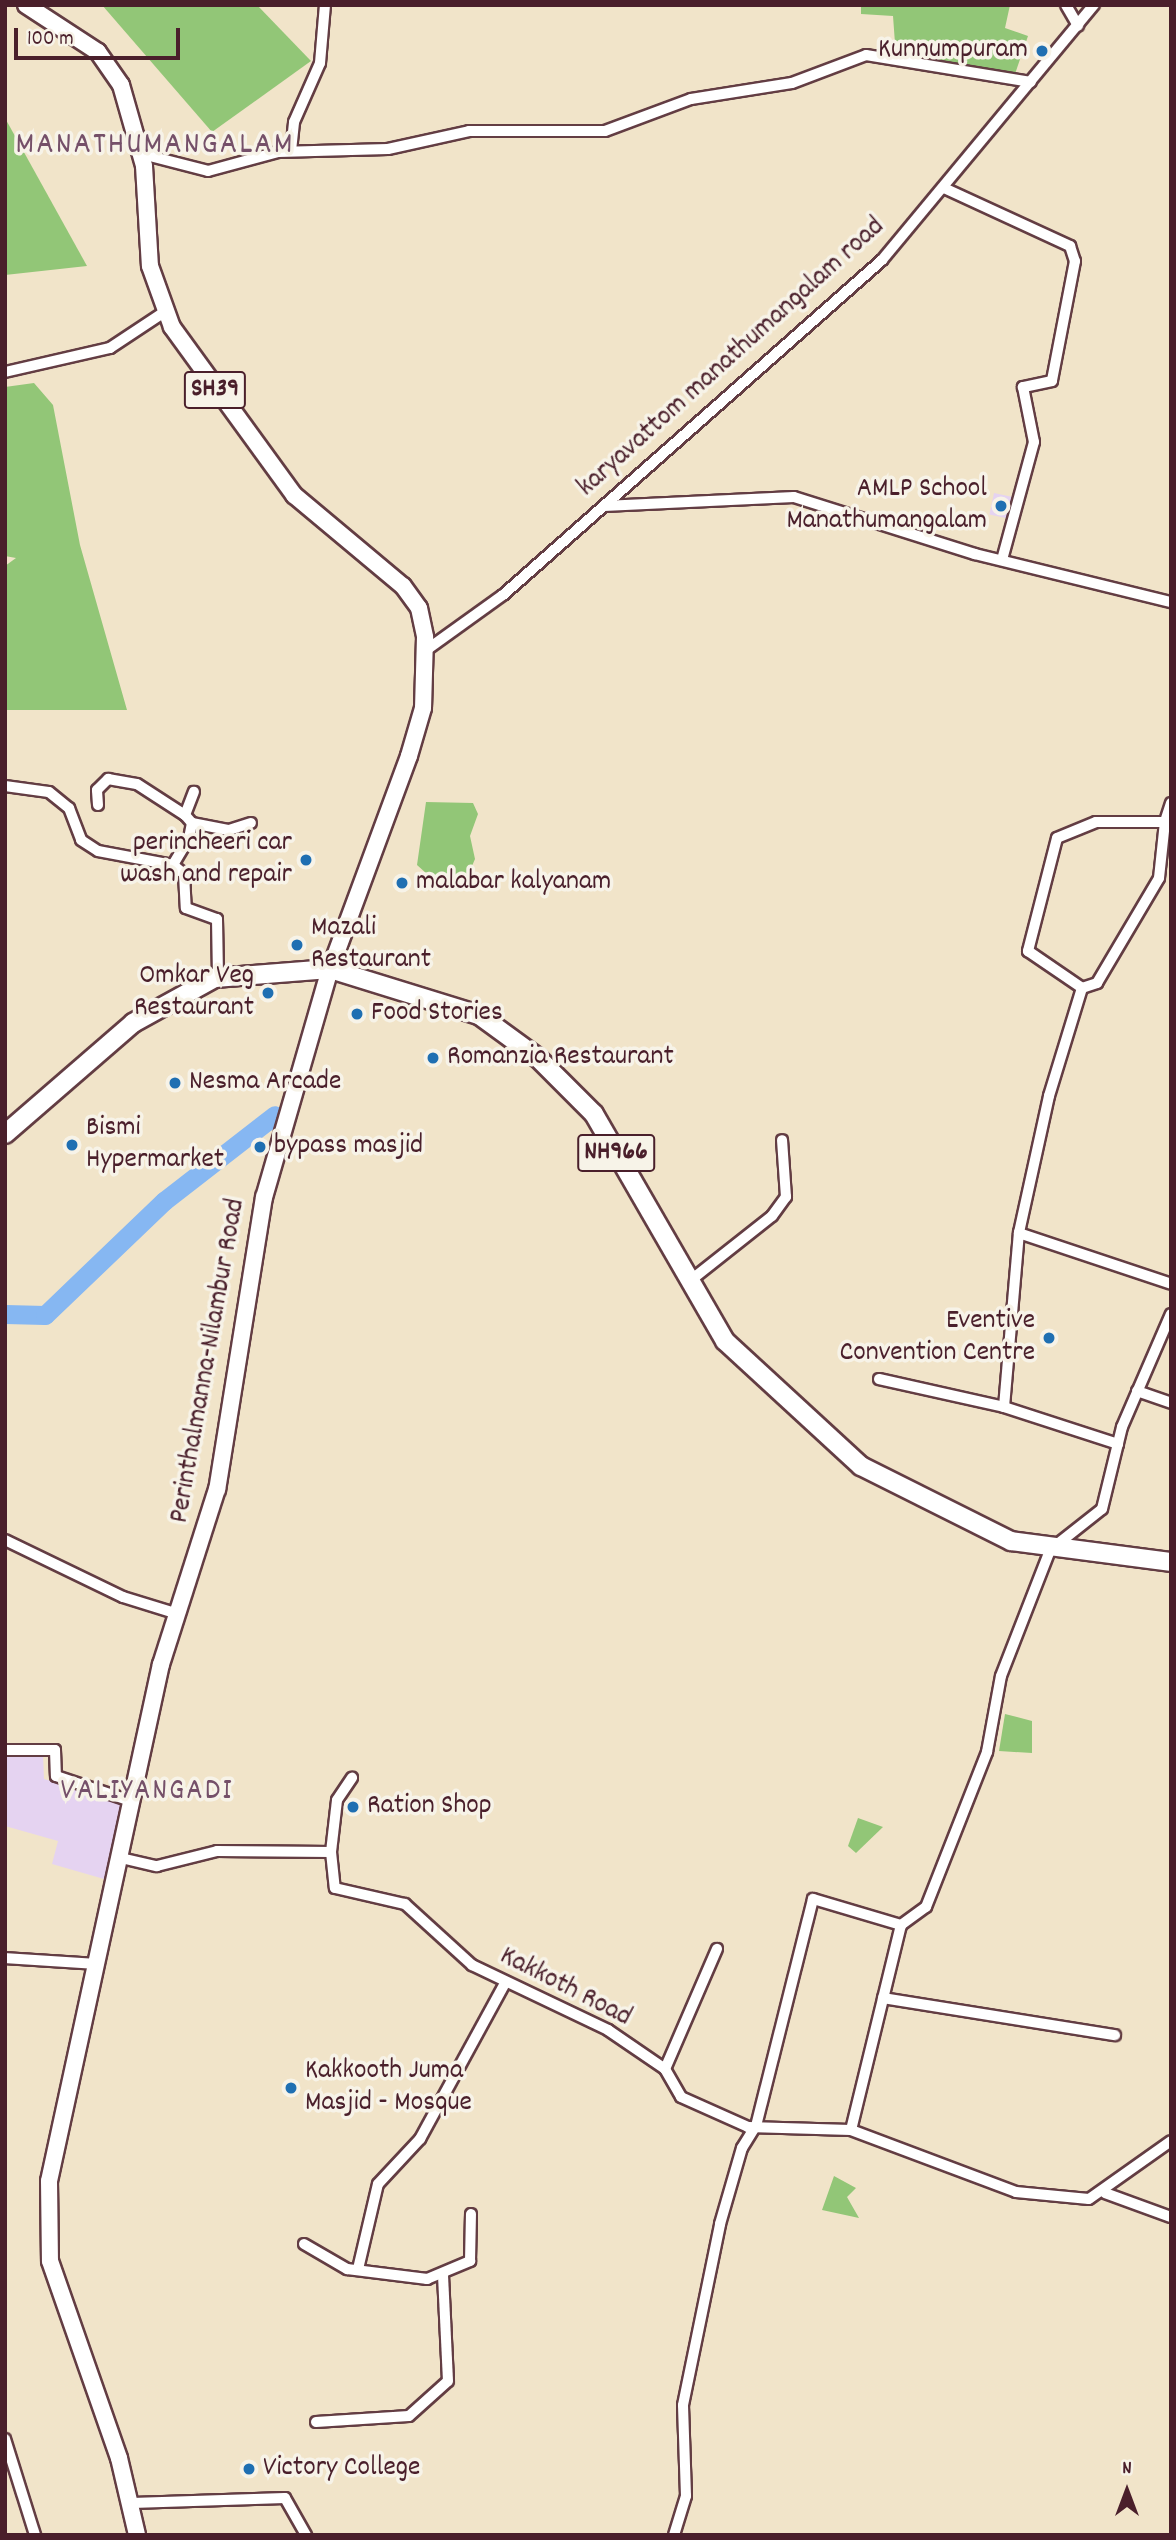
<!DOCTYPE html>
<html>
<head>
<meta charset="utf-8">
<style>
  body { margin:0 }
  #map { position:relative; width:1176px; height:2540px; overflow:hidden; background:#f1e4c9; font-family:Dekko,sans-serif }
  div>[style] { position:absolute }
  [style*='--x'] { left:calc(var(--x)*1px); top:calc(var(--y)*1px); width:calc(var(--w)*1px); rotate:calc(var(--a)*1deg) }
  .built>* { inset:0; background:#e5d3f1; transform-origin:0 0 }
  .green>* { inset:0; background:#92c677 }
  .river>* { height:19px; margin:-9.5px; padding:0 9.5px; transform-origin:9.5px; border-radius:9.5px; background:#86b7f2 }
  .roads { filter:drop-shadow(2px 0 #633d43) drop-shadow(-2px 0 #633d43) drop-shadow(0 2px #633d43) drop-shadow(0 -2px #633d43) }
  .minor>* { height:10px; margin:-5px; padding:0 5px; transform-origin:5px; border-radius:5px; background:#fff }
  .primary>* { height:16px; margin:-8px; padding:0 8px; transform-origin:8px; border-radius:8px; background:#fff }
  .trunk>* { height:18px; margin:-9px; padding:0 9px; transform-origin:9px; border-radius:9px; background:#fff }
  .dots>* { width:19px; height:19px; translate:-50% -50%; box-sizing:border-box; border:4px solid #f7f3e8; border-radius:50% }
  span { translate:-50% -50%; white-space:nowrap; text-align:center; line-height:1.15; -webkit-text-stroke:7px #f7f3e8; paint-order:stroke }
  .shield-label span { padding:2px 5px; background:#f7f3e8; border:2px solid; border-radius:5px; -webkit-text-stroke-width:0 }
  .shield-label { font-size:26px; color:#4a1f2b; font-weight:700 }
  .poi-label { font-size:28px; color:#4a1f2b }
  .right { translate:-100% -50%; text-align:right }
  .left { translate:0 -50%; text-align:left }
  .street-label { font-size:28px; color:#4a1f2b }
  .neighbourhood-label { font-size:30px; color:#755069; letter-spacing:2px }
  .quarter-label { font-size:32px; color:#755069; letter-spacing:2px }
  .frame { position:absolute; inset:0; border:7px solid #4a1f2b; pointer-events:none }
  .north { position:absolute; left:1092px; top:2456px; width:70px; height:70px; -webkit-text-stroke:5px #f7f3e8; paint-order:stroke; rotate:0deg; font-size:19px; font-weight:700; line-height:28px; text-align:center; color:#4a1f2b }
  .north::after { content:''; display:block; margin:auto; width:24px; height:32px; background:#4a1f2b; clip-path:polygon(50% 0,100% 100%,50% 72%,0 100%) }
  .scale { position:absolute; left:14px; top:28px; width:166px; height:32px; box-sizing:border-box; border:4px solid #4a1f2b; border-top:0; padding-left:9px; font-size:21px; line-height:24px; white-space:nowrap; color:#4a1f2b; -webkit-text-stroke:5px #f7f3e8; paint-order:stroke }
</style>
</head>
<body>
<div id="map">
  <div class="built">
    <div style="left:994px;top:493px;width:19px;height:22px;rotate:12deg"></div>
    <div style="clip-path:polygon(43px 1754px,44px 1779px,126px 1802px,104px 1879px,52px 1864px,58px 1841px,5px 1826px,5px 1756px)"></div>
  </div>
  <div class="green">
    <div style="clip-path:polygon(102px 5px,257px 5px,311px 61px,212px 132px)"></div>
    <div style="clip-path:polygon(861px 5px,1010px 5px,1005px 28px,1028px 36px,1015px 74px,896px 57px,893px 16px,861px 14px)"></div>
    <div style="clip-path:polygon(5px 118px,87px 266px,5px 275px)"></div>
    <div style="clip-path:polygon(34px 383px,53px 405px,80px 545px,127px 710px,5px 710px,5px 566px,16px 558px,5px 556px,5px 387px)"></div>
    <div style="clip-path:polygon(426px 802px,473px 803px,478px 814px,470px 836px,475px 859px,469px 873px,446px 891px,417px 865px)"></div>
    <div style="clip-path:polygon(1005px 1714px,1032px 1721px,1032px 1753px,999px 1751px)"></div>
    <div style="clip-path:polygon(858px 1818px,883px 1827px,856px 1853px,848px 1846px)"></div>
    <div style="clip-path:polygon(834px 2176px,856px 2188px,847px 2197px,859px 2218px,822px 2210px)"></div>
  </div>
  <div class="river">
    <div style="--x:5;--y:1314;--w:40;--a:1.4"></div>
    <div style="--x:45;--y:1315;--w:165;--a:-43.8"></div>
    <div style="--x:164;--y:1201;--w:140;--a:-37.8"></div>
  </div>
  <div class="roads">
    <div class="minor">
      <div style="--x:1066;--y:5;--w:24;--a:60"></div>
      <div style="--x:291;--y:151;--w:29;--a:-84"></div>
      <div style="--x:294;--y:122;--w:64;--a:-66.2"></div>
      <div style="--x:320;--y:63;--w:58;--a:-85.1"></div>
      <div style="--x:142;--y:154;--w:68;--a:14.4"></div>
      <div style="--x:208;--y:171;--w:73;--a:-15.2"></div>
      <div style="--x:278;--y:152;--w:110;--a:-1.6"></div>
      <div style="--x:388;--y:149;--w:83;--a:-12.5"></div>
      <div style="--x:469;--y:131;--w:136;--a:0"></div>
      <div style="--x:605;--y:131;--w:92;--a:-20.4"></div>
      <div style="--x:691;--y:99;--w:102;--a:-9"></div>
      <div style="--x:792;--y:83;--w:79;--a:-20.7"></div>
      <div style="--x:866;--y:55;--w:167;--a:9.3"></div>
      <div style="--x:944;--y:188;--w:139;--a:24.7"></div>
      <div style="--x:1070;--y:246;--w:16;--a:72"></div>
      <div style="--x:1075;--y:261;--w:122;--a:100.9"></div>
      <div style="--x:1052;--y:381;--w:30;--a:168"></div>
      <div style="--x:1023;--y:387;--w:56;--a:78.7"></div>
      <div style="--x:1034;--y:442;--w:122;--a:105.2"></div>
      <div style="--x:5;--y:372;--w:108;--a:-12.9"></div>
      <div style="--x:110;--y:348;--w:67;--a:-33.5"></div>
      <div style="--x:604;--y:506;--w:190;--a:-2.7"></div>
      <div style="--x:794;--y:497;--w:190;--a:17.5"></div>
      <div style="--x:975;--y:554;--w:202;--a:13.8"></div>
      <div style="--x:425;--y:651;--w:96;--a:-35.7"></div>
      <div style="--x:503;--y:595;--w:506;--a:-41.47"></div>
      <div style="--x:882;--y:260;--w:332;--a:-50.3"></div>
      <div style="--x:5;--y:786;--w:44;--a:7.8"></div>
      <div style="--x:49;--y:792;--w:26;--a:39"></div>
      <div style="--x:69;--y:808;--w:34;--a:69"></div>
      <div style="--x:81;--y:840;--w:20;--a:33"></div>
      <div style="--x:98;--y:851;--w:76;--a:10.6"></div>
      <div style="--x:173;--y:865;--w:14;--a:39"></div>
      <div style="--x:184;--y:874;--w:34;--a:87"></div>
      <div style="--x:186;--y:908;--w:33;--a:20"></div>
      <div style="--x:217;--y:919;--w:59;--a:89"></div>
      <div style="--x:1171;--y:803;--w:20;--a:108"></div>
      <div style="--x:1165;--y:822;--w:69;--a:180"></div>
      <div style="--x:1096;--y:822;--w:42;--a:157.7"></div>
      <div style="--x:1057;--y:838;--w:117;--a:104.4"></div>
      <div style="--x:1028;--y:951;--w:65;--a:34.4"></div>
      <div style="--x:1082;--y:988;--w:113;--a:107"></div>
      <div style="--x:1049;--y:1096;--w:140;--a:102.4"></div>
      <div style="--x:1019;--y:1233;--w:160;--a:18.5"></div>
      <div style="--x:98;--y:805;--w:15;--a:-94"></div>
      <div style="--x:97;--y:790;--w:16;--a:-45"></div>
      <div style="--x:108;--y:779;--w:29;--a:10"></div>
      <div style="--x:137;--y:784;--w:57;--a:32.9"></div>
      <div style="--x:185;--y:815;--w:11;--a:49"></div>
      <div style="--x:192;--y:823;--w:15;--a:101"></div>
      <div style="--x:189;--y:838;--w:31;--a:121"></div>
      <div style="--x:185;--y:815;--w:25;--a:-69"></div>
      <div style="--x:192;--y:823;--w:38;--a:11"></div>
      <div style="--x:229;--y:830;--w:23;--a:-18"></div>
      <div style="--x:1082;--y:988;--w:16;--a:-18"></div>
      <div style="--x:1097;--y:983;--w:122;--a:-59.4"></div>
      <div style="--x:1159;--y:878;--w:56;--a:-83.9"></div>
      <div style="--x:691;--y:1280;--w:103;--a:-38.3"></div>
      <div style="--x:772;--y:1216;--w:24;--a:-54"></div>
      <div style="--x:786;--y:1197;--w:57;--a:-94"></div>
      <div style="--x:879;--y:1379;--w:128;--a:12.6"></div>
      <div style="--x:1004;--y:1407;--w:120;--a:18"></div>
      <div style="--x:1137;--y:1391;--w:36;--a:19"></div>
      <div style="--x:1004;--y:1407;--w:175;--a:-85.1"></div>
      <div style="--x:5;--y:1540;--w:131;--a:25.8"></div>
      <div style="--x:123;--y:1597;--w:58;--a:17.2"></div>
      <div style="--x:5;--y:1750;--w:50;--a:0"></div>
      <div style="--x:55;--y:1750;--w:26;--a:88"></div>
      <div style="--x:56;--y:1776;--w:82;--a:18.4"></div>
      <div style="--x:331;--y:1852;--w:52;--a:-83.4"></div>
      <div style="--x:337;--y:1800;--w:27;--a:-56"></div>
      <div style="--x:121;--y:1858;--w:37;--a:13"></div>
      <div style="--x:157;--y:1866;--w:62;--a:-14"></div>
      <div style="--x:217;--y:1851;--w:114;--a:0.5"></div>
      <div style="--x:331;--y:1852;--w:36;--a:84"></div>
      <div style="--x:335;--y:1888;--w:72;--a:12.9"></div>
      <div style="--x:405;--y:1904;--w:91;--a:42.3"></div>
      <div style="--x:472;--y:1965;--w:151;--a:25.5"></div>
      <div style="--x:608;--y:2030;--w:69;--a:34.4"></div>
      <div style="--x:665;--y:2069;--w:32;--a:60"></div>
      <div style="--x:681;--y:2097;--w:73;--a:24.1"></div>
      <div style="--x:748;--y:2127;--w:103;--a:1.7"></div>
      <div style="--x:851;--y:2130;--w:211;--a:-76.3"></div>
      <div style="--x:901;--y:1925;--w:31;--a:-36"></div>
      <div style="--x:926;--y:1907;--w:167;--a:-68.5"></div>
      <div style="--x:987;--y:1752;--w:77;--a:-79.6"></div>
      <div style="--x:1001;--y:1676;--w:135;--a:-68.7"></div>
      <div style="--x:1050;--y:1550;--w:66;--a:-38.3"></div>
      <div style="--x:1102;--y:1509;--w:84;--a:-76.3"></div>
      <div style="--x:1122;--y:1427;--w:123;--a:-66.6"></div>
      <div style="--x:5;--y:1958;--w:91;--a:3.8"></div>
      <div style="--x:883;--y:1998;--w:235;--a:9.1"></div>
      <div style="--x:665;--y:2069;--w:131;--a:-66.6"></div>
      <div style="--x:851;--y:2130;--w:176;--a:20.6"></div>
      <div style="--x:1016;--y:2192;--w:73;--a:5.5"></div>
      <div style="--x:1089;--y:2199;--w:100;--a:-35.3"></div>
      <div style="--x:1105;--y:2193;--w:70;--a:20"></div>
      <div style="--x:304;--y:2244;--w:50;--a:30.2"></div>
      <div style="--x:347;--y:2269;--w:81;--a:7.1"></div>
      <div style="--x:427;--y:2279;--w:47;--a:-22.7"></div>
      <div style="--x:470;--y:2261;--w:47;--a:-88.8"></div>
      <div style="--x:358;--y:2269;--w:87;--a:-76.8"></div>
      <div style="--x:378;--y:2184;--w:62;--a:-47"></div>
      <div style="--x:420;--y:2139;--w:178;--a:-61.4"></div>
      <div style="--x:316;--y:2422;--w:93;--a:-3.7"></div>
      <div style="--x:409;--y:2416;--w:52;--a:-41.9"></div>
      <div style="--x:448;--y:2381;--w:107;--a:-92.7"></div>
      <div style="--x:5;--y:2439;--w:101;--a:72.6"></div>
      <div style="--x:132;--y:2503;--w:153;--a:-1.9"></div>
      <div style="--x:285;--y:2498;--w:43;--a:60.4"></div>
      <div style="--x:674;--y:2535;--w:41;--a:-72.9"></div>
      <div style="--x:686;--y:2496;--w:91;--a:-91.9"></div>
      <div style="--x:683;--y:2405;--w:185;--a:-78.4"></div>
      <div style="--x:720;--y:2224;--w:79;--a:-73.9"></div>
      <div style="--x:742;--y:2148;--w:26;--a:-58"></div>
      <div style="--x:756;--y:2126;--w:234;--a:-75.9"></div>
      <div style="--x:813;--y:1899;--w:92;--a:16.5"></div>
    </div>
    <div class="primary">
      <div style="--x:26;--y:5;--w:86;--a:33.1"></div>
      <div style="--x:98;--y:52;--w:40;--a:55.1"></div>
      <div style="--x:121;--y:85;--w:84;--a:74.1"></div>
      <div style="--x:144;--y:166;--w:100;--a:86.6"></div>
      <div style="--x:150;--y:266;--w:65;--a:70.2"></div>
      <div style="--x:172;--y:327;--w:208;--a:54"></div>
      <div style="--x:294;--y:495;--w:142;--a:39.9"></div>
      <div style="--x:403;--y:586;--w:27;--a:54"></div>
      <div style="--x:419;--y:608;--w:30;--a:78"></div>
      <div style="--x:425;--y:637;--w:71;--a:91.6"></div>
      <div style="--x:423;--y:708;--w:50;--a:106.3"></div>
      <div style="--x:409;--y:756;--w:227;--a:110.3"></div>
      <div style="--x:330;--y:969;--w:237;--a:106.1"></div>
      <div style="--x:264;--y:1197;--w:296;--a:99.1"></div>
      <div style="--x:217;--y:1489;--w:184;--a:107.7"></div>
      <div style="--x:161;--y:1664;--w:529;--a:102.22"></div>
      <div style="--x:49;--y:2181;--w:80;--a:89.3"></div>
      <div style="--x:50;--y:2261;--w:209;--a:70.7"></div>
      <div style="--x:119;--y:2458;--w:79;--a:76.8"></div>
    </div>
    <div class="trunk">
      <div style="--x:5;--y:1134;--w:169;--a:-40.9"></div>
      <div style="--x:133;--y:1023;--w:94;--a:-28.8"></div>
      <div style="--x:215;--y:978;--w:115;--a:-4.5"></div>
      <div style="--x:330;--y:969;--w:156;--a:17.2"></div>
      <div style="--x:479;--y:1015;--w:73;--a:36.1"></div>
      <div style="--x:538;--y:1058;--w:79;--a:45"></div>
      <div style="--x:594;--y:1114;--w:262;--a:60"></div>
      <div style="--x:725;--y:1341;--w:185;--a:42.6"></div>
      <div style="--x:861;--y:1466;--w:168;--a:26.6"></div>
      <div style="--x:1011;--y:1541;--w:161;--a:7.5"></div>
    </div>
  </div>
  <div class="dots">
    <div style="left:1042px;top:51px;background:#1f6fb2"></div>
    <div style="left:1001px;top:506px;background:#1f6fb2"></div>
    <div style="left:306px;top:860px;background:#1f6fb2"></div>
    <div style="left:402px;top:883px;background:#1f6fb2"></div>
    <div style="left:297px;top:945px;background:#1f6fb2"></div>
    <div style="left:268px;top:993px;background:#1f6fb2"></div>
    <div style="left:357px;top:1014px;background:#1f6fb2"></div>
    <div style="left:433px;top:1058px;background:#1f6fb2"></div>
    <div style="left:175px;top:1083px;background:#1f6fb2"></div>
    <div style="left:72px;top:1145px;background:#1f6fb2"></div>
    <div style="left:260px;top:1147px;background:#1f6fb2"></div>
    <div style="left:1049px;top:1338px;background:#1f6fb2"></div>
    <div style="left:353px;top:1807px;background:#1f6fb2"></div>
    <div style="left:291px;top:2088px;background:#1f6fb2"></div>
    <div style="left:249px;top:2469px;background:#1f6fb2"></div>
  </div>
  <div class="shield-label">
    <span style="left:215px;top:390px">SH39</span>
    <span style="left:616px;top:1153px">NH966</span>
  </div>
  <div class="poi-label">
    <span class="right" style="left:1028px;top:51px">Kunnumpuram</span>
    <span class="right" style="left:987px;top:506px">AMLP School<br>Manathumangalam</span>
    <span class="right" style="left:292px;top:860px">perincheeri car<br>wash and repair</span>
    <span class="left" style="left:416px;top:883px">malabar kalyanam</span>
    <span class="left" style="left:311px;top:945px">Mazali<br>Restaurant</span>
    <span class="right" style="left:254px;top:993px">Omkar Veg<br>Restaurant</span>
    <span class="left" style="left:371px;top:1014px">Food Stories</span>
    <span class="left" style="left:447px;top:1058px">Romanzia Restaurant</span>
    <span class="left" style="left:189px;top:1083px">Nesma Arcade</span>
    <span class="left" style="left:86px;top:1145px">Bismi<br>Hypermarket</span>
    <span class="left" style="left:274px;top:1147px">bypass masjid</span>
    <span class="right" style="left:1035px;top:1338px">Eventive<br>Convention Centre</span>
    <span class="left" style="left:367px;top:1807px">Ration Shop</span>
    <span class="left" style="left:305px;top:2088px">Kakkooth Juma<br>Masjid - Mosque</span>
    <span class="left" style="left:263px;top:2469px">Victory College</span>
  </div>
  <div class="street-label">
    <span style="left:732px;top:358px;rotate:-42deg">karyavattom manathumangalam road</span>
    <span style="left:209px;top:1361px;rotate:-80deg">Perinthalmanna-Nilambur Road</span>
    <span style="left:565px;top:1988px;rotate:27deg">Kakkoth Road</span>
  </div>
  <div class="neighbourhood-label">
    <span style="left:147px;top:1793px">VALIYANGADI</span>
  </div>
  <div class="quarter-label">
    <span style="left:155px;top:146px">MANATHUMANGALAM</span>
  </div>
  <div class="frame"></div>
  <div class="north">N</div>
  <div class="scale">100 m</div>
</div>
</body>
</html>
